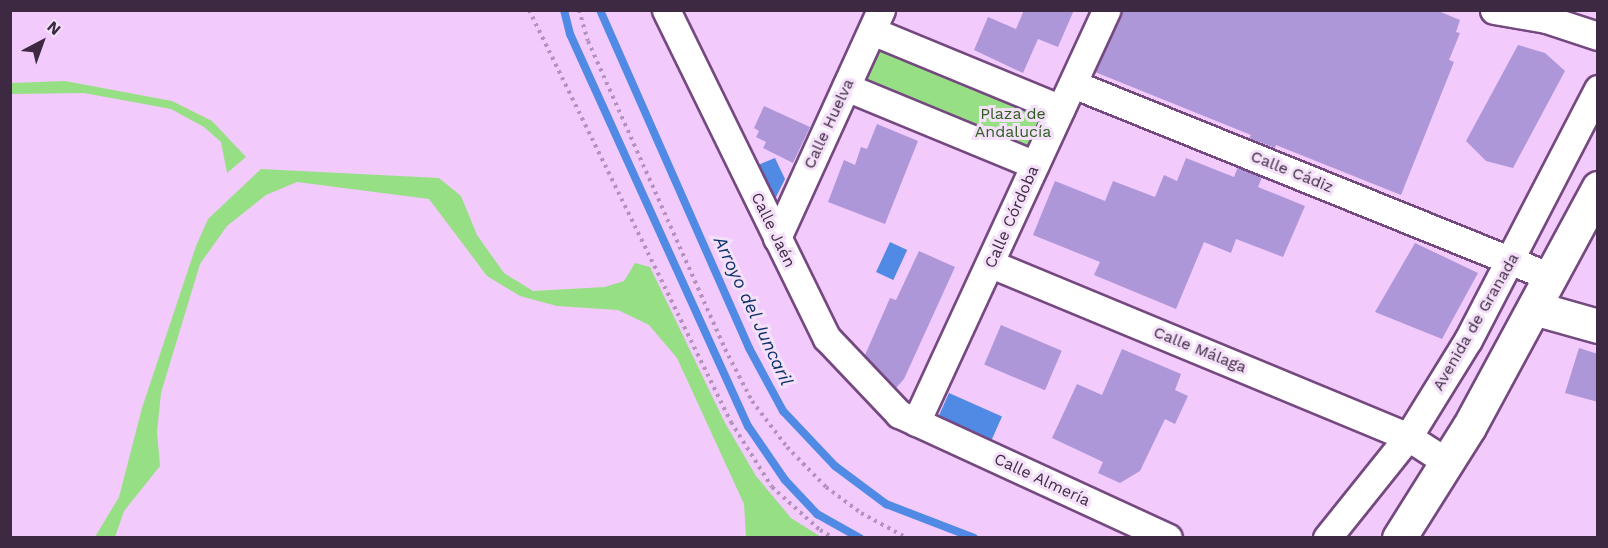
<!DOCTYPE html>
<html>
<head>
<meta charset="utf-8">
<style>
  body { margin:0 }
  #map { position:relative; width:1608px; height:548px; overflow:hidden; background:#f2cafc; font-family:"Work Sans",sans-serif }
  div>[style] { position:absolute }
  [style*='--x'] { left:calc(var(--x)*1px); top:calc(var(--y)*1px); width:calc(var(--w)*1px); rotate:calc(var(--a)*1deg) }
  .green>* { inset:0; background:#97df85 }
  .water>* { inset:0; background:#518ae5; transform-origin:0 0 }
  .stream>* { height:8px; margin:-4px; padding:0 4px; transform-origin:4px; border-radius:4px; background:#518ae5 }
  .building>* { inset:0; background:#ad97d9; transform-origin:0 0 }
  .path>* { height:4px; margin-top:-2px; transform-origin:0; background:repeating-linear-gradient(90deg,#b392bb 0 3px,transparent 0 7.5px) }
  .roads { filter:drop-shadow(2px 0 #74497f) drop-shadow(-2px 0 #74497f) drop-shadow(0 2px #74497f) drop-shadow(0 -2px #74497f) }
  .minor>* { height:27px; margin:-13.5px; padding:0 13.5px; transform-origin:13.5px; border-radius:13.5px; background:#fff }
  .tertiary>* { height:33px; margin:-16.5px; padding:0 16.5px; transform-origin:16.5px; border-radius:16.5px; background:#fff }
  span { translate:-50% -50%; white-space:nowrap; text-align:center; line-height:1.15; -webkit-text-stroke:6px #f4e0f9; paint-order:stroke }
  .park-label { font-size:16px; color:#2d5e1f }
  .street-label { font-size:16px; color:#3d2941 }
  .water-label { font-size:18px; color:#0c316a; font-style:italic }
  .frame { position:absolute; inset:0; border:12px solid #3d2941; pointer-events:none }
  .north { position:absolute; left:12px; top:12px; width:60px; height:60px; -webkit-text-stroke:4px #f4e0f9; paint-order:stroke; rotate:41deg; font-size:16px; font-weight:700; line-height:24px; text-align:center; color:#3d2941 }
  .north::after { content:''; display:block; margin:auto; width:21px; height:27px; background:#3d2941; clip-path:polygon(50% 0,100% 100%,50% 72%,0 100%) }
</style>
</head>
<body>
<div id="map">
  <div class="green">
    <div style="clip-path:polygon(878px 47px,1050px 113px,1031px 156px,860px 84px)"></div>
    <div style="clip-path:polygon(65px 81px,172px 101px,212px 121px,246px 157px,227px 173px,221px 142px,204px 127px,171px 109px,84px 93px,11px 94px,11px 83px)"></div>
    <div style="clip-path:polygon(261px 169px,439px 178px,461px 196px,477px 235px,504px 273px,533px 291px,605px 287px,624px 281px,635px 263px,650px 267px,725px 423px,756px 476px,791px 518px,821px 537px,746px 537px,744px 504px,677px 358px,649px 325px,618px 310px,557px 306px,520px 296px,487px 276px,429px 199px,297px 182px,266px 195px,227px 226px,200px 264px,161px 393px,157px 432px,160px 466px,124px 511px,115px 537px,95px 537px,119px 497px,142px 408px,196px 246px,208px 219px)"></div>
  </div>
  <div class="water">
    <div style="clip-path:polygon(775px 158px,785px 179px,775px 199px,758px 165px)"></div>
    <div style="left:890px;top:242px;width:19px;height:33px;rotate:25deg"></div>
    <div style="left:949px;top:393px;width:58px;height:25px;rotate:24deg"></div>
  </div>
  <div class="stream">
    <div style="--x:564;--y:10;--w:25;--a:76"></div>
    <div style="--x:570;--y:34;--w:431;--a:65.6"></div>
    <div style="--x:748;--y:426;--w:65;--a:55.6"></div>
    <div style="--x:785;--y:480;--w:47;--a:46.7"></div>
    <div style="--x:817;--y:514;--w:49;--a:29.2"></div>
    <div style="--x:600;--y:10;--w:369;--a:66.2"></div>
    <div style="--x:749;--y:348;--w:72;--a:61.6"></div>
    <div style="--x:783;--y:411;--w:76;--a:46.6"></div>
    <div style="--x:835;--y:466;--w:64;--a:36.7"></div>
    <div style="--x:886;--y:504;--w:94;--a:21.1"></div>
  </div>
  <div class="building">
    <div style="clip-path:polygon(1024px 10px,1074px 10px,1058px 47px,1038px 39px,1023px 73px,974px 50px,988px 17px,1016px 29px)"></div>
    <div style="clip-path:polygon(1122px 10px,1436px 10px,1460px 20px,1456px 32px,1460px 33px,1449px 60px,1454px 62px,1401px 195px,1276px 145px,1275px 148px,1249px 138px,1251px 135px,1095px 72px)"></div>
    <div style="clip-path:polygon(1518px 45px,1545px 53px,1565px 71px,1513px 168px,1486px 161px,1466px 141px)"></div>
    <div style="clip-path:polygon(764px 106px,810px 127px,793px 163px,763px 148px,766px 142px,756px 137px,759px 131px,754px 128px)"></div>
    <div style="clip-path:polygon(877px 124px,918px 141px,885px 224px,828px 202px,844px 160px,855px 165px,861px 147px,867px 149px)"></div>
    <div style="clip-path:polygon(1186px 158px,1234px 177px,1238px 167px,1262px 177px,1258px 187px,1305px 206px,1283px 257px,1236px 239px,1231px 253px,1204px 242px,1176px 309px,1094px 275px,1100px 262px,1033px 235px,1055px 181px,1105px 201px,1113px 181px,1155px 197px,1164px 175px,1177px 181px)"></div>
    <div style="clip-path:polygon(1415px 243px,1478px 273px,1442px 339px,1375px 312px)"></div>
    <div style="clip-path:polygon(919px 251px,955px 267px,904px 379px,896px 388px,865px 355px,890px 298px,896px 300px)"></div>
    <div style="left:1001px;top:325px;width:66px;height:43px;rotate:23deg"></div>
    <div style="clip-path:polygon(1579px 348px,1598px 354px,1598px 402px,1565px 393px)"></div>
    <div style="clip-path:polygon(1122px 349px,1181px 374px,1175px 390px,1188px 396px,1175px 424px,1165px 419px,1140px 471px,1120px 483px,1098px 473px,1103px 462px,1052px 438px,1077px 384px,1102px 395px)"></div>
  </div>
  <div class="path">
    <div style="--x:529;--y:10;--w:459;--a:63.9"></div>
    <div style="--x:731;--y:422;--w:77;--a:57.8"></div>
    <div style="--x:772;--y:487;--w:64;--a:41.9"></div>
    <div style="--x:820;--y:530;--w:16;--a:30"></div>
    <div style="--x:579;--y:10;--w:32;--a:74"></div>
    <div style="--x:588;--y:41;--w:337;--a:66"></div>
    <div style="--x:725;--y:349;--w:59;--a:62.6"></div>
    <div style="--x:752;--y:401;--w:58;--a:52.7"></div>
    <div style="--x:787;--y:447;--w:56;--a:45.7"></div>
    <div style="--x:826;--y:487;--w:44;--a:36.6"></div>
    <div style="--x:861;--y:513;--w:52;--a:28.5"></div>
  </div>
  <div class="roads">
    <div class="minor">
      <div style="--x:666;--y:10;--w:365;--a:63.9"></div>
      <div style="--x:827;--y:338;--w:105;--a:46.5"></div>
      <div style="--x:899;--y:414;--w:296;--a:24.7"></div>
      <div style="--x:1494;--y:10;--w:53;--a:9.8"></div>
      <div style="--x:1546;--y:19;--w:55;--a:18.1"></div>
      <div style="--x:872;--y:31;--w:204;--a:22.4"></div>
      <div style="--x:1073;--y:84;--w:515;--a:21.99"></div>
      <div style="--x:846;--y:87;--w:204;--a:22.4"></div>
      <div style="--x:777;--y:238;--w:251;--a:-65.5"></div>
      <div style="--x:991;--y:264;--w:451;--a:22.5"></div>
      <div style="--x:1408;--y:437;--w:46;--a:32.7"></div>
      <div style="--x:916;--y:422;--w:454;--a:-65.2"></div>
      <div style="--x:1327;--y:538;--w:129;--a:-51.3"></div>
      <div style="--x:1408;--y:437;--w:114;--a:-58.3"></div>
      <div style="--x:1468;--y:340;--w:283;--a:-62.6"></div>
    </div>
    <div class="tertiary">
      <div style="--x:1534;--y:308;--w:66;--a:15.7"></div>
      <div style="--x:1399;--y:538;--w:131;--a:-57.8"></div>
      <div style="--x:1469;--y:427;--w:272;--a:-61.6"></div>
    </div>
  </div>
  <div class="park-label">
    <span style="left:1013px;top:123px">Plaza de<br>Andalucía</span>
  </div>
  <div class="street-label">
    <span style="left:829px;top:124px;rotate:-65deg">Calle Huelva</span>
    <span style="left:1292px;top:172px;rotate:22deg">Calle Cádiz</span>
    <span style="left:1012px;top:217px;rotate:-66deg">Calle Córdoba</span>
    <span style="left:773px;top:230px;rotate:64deg">Calle Jaén</span>
    <span style="left:1476px;top:322px;rotate:-60deg">Avenida de Granada</span>
    <span style="left:1200px;top:350px;rotate:22deg">Calle Málaga</span>
    <span style="left:1042px;top:480px;rotate:25deg">Calle Almería</span>
  </div>
  <div class="water-label">
    <span style="left:753px;top:311px;rotate:65deg">Arroyo del Juncaril</span>
  </div>
  <div class="frame"></div>
  <div class="north">N</div>
</div>
</body>
</html>
